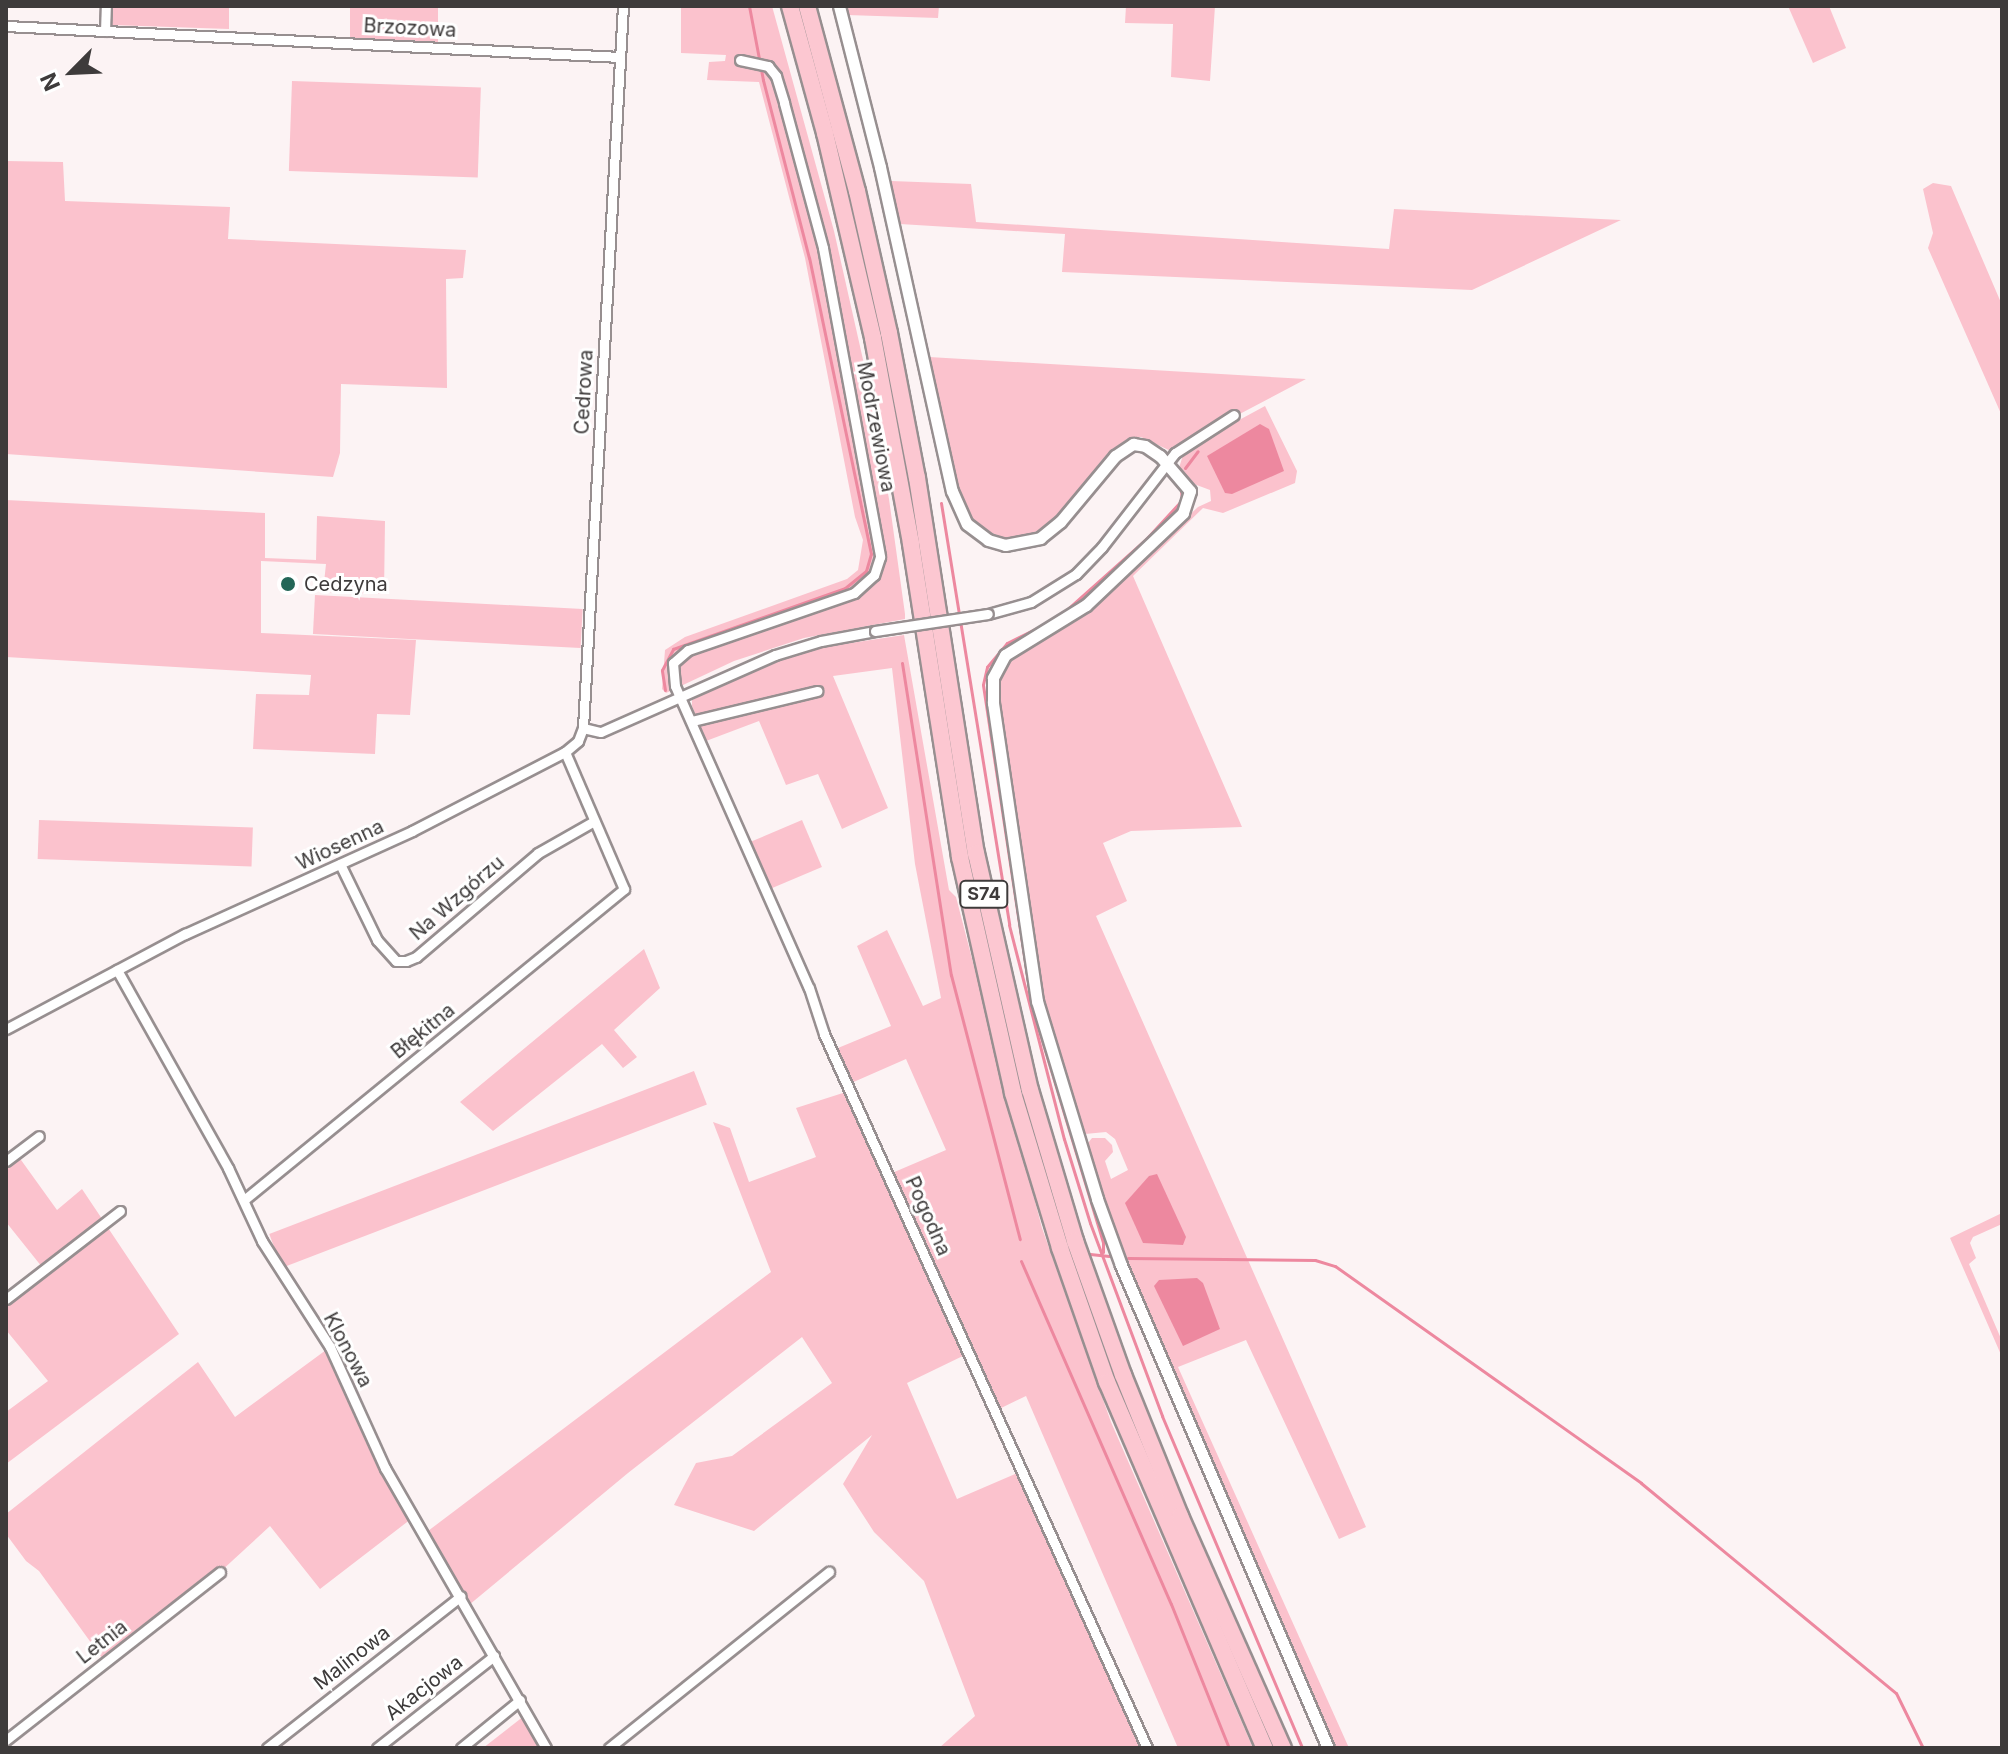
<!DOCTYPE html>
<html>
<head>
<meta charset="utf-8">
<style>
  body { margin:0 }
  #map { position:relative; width:2008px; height:1754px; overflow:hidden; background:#fcf3f4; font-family:Inter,sans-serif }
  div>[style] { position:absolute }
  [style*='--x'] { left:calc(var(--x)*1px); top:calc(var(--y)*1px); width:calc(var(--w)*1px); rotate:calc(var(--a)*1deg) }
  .green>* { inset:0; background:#fbc2cd; transform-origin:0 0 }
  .water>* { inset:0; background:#ed889f }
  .stream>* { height:3px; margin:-1.5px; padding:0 1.5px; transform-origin:1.5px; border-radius:1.5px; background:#ed889f }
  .roads { filter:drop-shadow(2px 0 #978f90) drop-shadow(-2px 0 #978f90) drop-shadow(0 2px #978f90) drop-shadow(0 -2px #978f90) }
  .minor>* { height:9px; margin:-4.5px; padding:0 4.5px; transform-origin:4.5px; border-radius:4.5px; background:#fff }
  .tertiary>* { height:11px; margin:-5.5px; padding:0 5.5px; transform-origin:5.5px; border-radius:5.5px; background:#fff }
  .motorway>* { height:16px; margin:-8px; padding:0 8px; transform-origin:8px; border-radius:8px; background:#fcc7d1 }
  .bridges { filter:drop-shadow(2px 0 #978f90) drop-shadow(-2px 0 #978f90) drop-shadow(0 2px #978f90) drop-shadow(0 -2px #978f90) }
  .minor-bridge>* { height:9px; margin:-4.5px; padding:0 4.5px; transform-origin:4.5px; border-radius:4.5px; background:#fff }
  .dots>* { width:22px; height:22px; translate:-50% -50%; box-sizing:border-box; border:4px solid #fff; border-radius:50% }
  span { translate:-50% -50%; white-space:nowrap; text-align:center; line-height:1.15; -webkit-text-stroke:6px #fff; paint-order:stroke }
  .shield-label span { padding:2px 6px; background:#fff; border:2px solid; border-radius:6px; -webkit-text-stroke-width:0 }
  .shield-label { font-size:18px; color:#3e3b3b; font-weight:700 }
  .street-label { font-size:20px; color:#3e3b3b }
  .poi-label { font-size:20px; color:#3e3b3b }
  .left { translate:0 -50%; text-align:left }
  .frame { position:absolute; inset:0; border:8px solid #3e3b3b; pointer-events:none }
  .north { position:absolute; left:32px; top:32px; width:80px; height:80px; -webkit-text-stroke:6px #fff; paint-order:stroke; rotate:246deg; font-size:22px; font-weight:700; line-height:32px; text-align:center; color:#3e3b3b }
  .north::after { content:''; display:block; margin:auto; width:28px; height:36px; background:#3e3b3b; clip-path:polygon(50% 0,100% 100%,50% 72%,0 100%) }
</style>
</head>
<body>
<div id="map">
  <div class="green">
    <div style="clip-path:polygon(113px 6px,229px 6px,229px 29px,112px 25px)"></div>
    <div style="left:350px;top:6px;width:88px;height:36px"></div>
    <div style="clip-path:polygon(681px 6px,772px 6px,834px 231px,864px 364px,889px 499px,905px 614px,905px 619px,804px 638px,734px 661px,666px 693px,662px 689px,665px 650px,685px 637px,847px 579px,858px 570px,863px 540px,855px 517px,805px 258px,759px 82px,707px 80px,709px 62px,725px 61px,726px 55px,681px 53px)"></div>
    <div style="clip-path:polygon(844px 6px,939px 6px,938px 18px,847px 15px)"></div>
    <div style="clip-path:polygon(1126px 6px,1215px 6px,1210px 81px,1171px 77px,1173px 24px,1125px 23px)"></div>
    <div style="clip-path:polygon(1788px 6px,1829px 6px,1846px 48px,1813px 63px)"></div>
    <div style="left:292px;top:81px;width:189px;height:90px;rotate:2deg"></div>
    <div style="clip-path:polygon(6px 161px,63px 162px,65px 201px,230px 207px,228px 239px,466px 250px,463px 278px,446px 279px,447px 388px,341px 384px,340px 453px,333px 477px,6px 454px)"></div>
    <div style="clip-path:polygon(891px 181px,971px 184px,976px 222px,1389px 249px,1394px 209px,1621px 220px,1472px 290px,1062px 272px,1065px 234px,900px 224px)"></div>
    <div style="clip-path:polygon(1933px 183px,1951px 186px,2002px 305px,2002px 416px,1928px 248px,1933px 233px,1923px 189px)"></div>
    <div style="clip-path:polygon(929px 357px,1306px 379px,1194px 438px,1175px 453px,1141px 437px,1127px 439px,1102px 460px,1066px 508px,1044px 528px,1021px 538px,1007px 539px,986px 531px,974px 521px,959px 494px)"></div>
    <div style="clip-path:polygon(1265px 406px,1297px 471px,1295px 483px,1223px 513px,1203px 508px,1133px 576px,1242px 827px,1131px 831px,1103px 843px,1127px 901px,1096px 916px,1366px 1527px,1339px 1539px,1246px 1340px,1178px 1367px,1349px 1748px,1334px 1748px,1118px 1243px,1088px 1143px,1092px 1138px,1105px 1138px,1112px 1145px,1113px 1152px,1105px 1161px,1111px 1179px,1128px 1170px,1115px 1139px,1106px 1132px,1085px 1134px,1083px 1130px,1044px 1004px,999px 693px,1002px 671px,1009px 661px,1023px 649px,1075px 622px,1198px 507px,1211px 501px,1210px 490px,1194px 484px,1179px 468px,1183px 455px,1193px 445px)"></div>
    <div style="clip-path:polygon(6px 500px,265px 513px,265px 558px,316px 560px,317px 516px,385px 521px,384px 594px,323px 592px,326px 564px,261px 561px,261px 633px,416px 640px,410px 715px,377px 714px,375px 754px,253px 749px,256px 694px,309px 695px,311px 675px,6px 657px)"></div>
    <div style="left:315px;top:595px;width:268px;height:39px;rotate:3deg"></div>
    <div style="clip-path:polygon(904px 635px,949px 890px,956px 897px,1042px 1228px,1111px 1422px,1253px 1748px,1178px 1748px,1026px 1396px,995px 1411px,892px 1173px,946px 1150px,906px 1059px,849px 1084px,969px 1353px,907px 1383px,957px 1499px,1022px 1471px,1147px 1748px,939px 1748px,975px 1716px,924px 1581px,874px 1532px,843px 1484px,872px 1435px,754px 1531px,674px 1505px,696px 1463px,732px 1456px,832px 1383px,802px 1337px,628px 1473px,469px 1605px,428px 1531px,771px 1272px,713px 1122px,730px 1128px,749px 1182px,816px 1157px,796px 1108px,846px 1092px,814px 1019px,823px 1015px,838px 1048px,891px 1026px,857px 946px,887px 930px,923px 1006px,941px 998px,915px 864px,892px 668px,833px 676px,888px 808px,842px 829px,818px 774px,786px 785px,759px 721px,706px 741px,692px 706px,692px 700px,736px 677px,785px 658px,824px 647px)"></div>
    <div style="left:39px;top:820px;width:214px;height:39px;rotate:2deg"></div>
    <div style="left:802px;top:820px;width:51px;height:61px;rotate:67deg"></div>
    <div style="clip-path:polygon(644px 949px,660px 988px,614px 1030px,637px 1057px,623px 1068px,602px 1044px,493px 1131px,460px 1102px)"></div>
    <div style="left:694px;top:1071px;width:36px;height:455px;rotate:69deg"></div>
    <div style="clip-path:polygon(16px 1153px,57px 1210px,82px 1189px,179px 1334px,6px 1464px,6px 1412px,48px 1381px,6px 1330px,6px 1295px,42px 1267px,6px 1222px,6px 1161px)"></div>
    <div style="clip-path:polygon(2002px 1213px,2002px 1224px,1973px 1237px,1970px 1243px,1976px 1258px,1969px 1264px,2002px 1341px,2002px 1357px,1950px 1238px)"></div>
    <div style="clip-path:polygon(326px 1350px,366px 1442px,411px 1519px,320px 1589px,270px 1526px,220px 1572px,105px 1662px,39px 1571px,26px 1561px,6px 1534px,6px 1514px,198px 1362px,235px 1417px)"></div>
    <div style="clip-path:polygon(524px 1716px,540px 1748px,483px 1748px)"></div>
  </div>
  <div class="water">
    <div style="clip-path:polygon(1260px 424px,1269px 429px,1284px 471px,1232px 494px,1225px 493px,1207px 456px)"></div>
    <div style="clip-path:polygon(1157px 1174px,1186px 1237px,1183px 1245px,1143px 1243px,1125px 1203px,1149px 1176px)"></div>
    <div style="clip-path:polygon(1197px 1278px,1203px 1283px,1220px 1329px,1183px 1346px,1154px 1286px,1159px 1280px)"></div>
  </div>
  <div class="stream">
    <div style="--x:1185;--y:468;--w:21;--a:-53"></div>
    <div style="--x:941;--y:503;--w:427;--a:80.8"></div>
    <div style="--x:1009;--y:925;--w:221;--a:75.6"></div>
    <div style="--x:1064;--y:1139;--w:88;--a:72.8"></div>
    <div style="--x:1090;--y:1223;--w:206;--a:69.5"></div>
    <div style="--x:1162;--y:1416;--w:360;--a:67.1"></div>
    <div style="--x:1064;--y:612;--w:110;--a:-41.7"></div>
    <div style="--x:1146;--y:539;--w:53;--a:-47.3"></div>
    <div style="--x:1182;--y:500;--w:10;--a:-96"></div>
    <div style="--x:1181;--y:490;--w:11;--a:-131"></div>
    <div style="--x:1047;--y:623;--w:45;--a:153.4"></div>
    <div style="--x:1007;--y:643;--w:31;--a:130"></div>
    <div style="--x:987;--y:667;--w:18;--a:103"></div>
    <div style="--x:983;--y:685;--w:323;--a:81.4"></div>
    <div style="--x:1031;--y:1004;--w:249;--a:73.2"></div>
    <div style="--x:1103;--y:1242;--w:10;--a:90"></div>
    <div style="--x:902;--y:663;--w:316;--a:81.1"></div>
    <div style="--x:951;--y:975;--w:273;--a:75.4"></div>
    <div style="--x:665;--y:690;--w:20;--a:-99"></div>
    <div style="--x:662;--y:670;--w:24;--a:-62"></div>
    <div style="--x:673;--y:649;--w:182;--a:-19.5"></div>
    <div style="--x:845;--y:588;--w:27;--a:-39"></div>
    <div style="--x:866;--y:571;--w:18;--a:-74"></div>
    <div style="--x:871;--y:554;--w:302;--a:-101.8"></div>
    <div style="--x:809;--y:258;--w:184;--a:-104.5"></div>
    <div style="--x:763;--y:80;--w:75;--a:-100.7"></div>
    <div style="--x:1090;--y:1254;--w:19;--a:6"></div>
    <div style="--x:1128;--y:1258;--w:187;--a:0.6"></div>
    <div style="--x:1315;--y:1260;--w:21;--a:17"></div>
    <div style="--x:1335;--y:1266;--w:375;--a:35.3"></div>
    <div style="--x:1641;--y:1483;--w:330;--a:39.5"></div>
    <div style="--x:1896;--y:1693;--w:61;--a:63.9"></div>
    <div style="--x:1021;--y:1261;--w:374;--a:66.4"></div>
    <div style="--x:1171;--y:1604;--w:155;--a:68.1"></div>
  </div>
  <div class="roads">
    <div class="minor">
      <div style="--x:6;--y:26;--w:615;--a:2.89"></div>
      <div style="--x:105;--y:31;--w:25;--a:-88"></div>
      <div style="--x:740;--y:60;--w:29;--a:12"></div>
      <div style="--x:768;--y:66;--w:13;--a:51"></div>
      <div style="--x:776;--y:76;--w:28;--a:73"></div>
      <div style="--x:784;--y:103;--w:150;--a:74.9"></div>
      <div style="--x:823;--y:248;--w:314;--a:79.5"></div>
      <div style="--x:880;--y:557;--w:19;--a:108"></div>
      <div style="--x:874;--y:575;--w:27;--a:138"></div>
      <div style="--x:854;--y:593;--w:176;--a:161"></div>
      <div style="--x:688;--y:650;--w:20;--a:139"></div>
      <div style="--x:673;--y:663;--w:23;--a:85"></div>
      <div style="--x:675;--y:686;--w:330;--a:66.1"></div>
      <div style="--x:809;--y:988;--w:48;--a:71.9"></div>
      <div style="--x:824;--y:1034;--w:784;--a:65.66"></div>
      <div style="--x:988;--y:614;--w:45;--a:-15.6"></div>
      <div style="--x:1031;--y:602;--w:53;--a:-31.9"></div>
      <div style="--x:1076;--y:574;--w:37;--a:-46"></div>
      <div style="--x:1102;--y:547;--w:119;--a:-52.2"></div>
      <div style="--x:1175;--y:453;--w:70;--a:-32.8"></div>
      <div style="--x:692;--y:721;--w:129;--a:-13.5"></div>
      <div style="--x:583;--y:728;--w:18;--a:13"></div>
      <div style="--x:601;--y:732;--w:190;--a:-23.9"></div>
      <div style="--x:775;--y:655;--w:48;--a:-16.9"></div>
      <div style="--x:821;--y:641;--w:55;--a:-10.5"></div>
      <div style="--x:340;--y:864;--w:85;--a:64"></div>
      <div style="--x:377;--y:940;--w:28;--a:48"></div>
      <div style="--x:396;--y:961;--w:10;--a:0"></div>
      <div style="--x:406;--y:961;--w:11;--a:-22"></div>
      <div style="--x:416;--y:957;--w:160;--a:-40.4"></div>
      <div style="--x:538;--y:853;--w:64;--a:-29.7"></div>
      <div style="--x:117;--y:970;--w:227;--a:60.7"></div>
      <div style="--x:228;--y:1168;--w:81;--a:65"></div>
      <div style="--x:262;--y:1241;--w:126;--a:57.3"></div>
      <div style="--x:330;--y:1347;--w:133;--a:65.6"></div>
      <div style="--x:385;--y:1468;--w:323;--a:60.1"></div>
      <div style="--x:6;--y:1029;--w:203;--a:-28"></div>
      <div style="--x:185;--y:934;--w:249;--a:-24.4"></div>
      <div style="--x:412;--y:831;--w:172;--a:-27.3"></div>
      <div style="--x:565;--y:752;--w:17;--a:-40"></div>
      <div style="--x:578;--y:741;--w:14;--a:-69"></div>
      <div style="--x:583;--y:728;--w:723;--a:-86.83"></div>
      <div style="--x:6;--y:1161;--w:41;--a:-37.1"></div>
      <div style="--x:244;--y:1200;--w:491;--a:-39.3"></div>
      <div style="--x:624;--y:889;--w:149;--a:-113.3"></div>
      <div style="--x:6;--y:1299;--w:144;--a:-37.7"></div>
      <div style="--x:6;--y:1740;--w:272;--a:-38.1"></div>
      <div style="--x:267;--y:1748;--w:246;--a:-38.1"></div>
      <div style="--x:377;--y:1748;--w:149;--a:-38.2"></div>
      <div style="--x:461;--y:1748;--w:76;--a:-39.1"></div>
      <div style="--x:609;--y:1748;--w:282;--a:-38.7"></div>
    </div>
    <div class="tertiary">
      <div style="--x:839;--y:6;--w:166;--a:75.7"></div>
      <div style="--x:880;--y:167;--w:332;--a:77.5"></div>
      <div style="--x:952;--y:491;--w:36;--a:66"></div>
      <div style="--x:967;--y:524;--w:26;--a:37"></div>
      <div style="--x:988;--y:540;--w:18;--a:16"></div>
      <div style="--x:1005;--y:545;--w:36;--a:-11"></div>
      <div style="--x:1040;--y:538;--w:26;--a:-39"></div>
      <div style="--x:1060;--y:522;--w:86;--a:-50.2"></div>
      <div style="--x:1115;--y:456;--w:22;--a:-34"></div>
      <div style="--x:1133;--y:444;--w:12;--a:9"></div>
      <div style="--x:1145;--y:446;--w:18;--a:34"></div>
      <div style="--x:1160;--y:456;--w:46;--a:49.4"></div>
      <div style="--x:1190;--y:491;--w:23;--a:108"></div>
      <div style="--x:1183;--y:513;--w:134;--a:136.5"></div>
      <div style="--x:1086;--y:605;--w:95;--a:148.3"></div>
      <div style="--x:1005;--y:655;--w:26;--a:118"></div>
      <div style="--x:993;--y:678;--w:25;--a:90"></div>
      <div style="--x:993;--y:703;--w:301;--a:81.6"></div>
      <div style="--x:1037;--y:1001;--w:207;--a:73.1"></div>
      <div style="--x:1097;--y:1199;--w:70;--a:70"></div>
      <div style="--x:1121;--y:1265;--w:525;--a:66.8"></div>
    </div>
    <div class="motorway">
      <div style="--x:790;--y:6;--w:132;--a:74.6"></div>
      <div style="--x:825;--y:133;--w:211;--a:76.8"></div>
      <div style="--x:873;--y:338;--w:209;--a:79.5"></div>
      <div style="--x:911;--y:544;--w:317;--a:81.1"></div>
      <div style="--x:960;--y:857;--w:242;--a:77.3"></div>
      <div style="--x:1013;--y:1093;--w:162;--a:73.1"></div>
      <div style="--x:1060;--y:1248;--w:142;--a:70.7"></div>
      <div style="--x:1107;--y:1382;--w:399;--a:66.7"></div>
      <div style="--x:807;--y:6;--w:192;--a:74.9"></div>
      <div style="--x:857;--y:191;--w:146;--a:77.3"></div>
      <div style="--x:889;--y:333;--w:148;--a:79.1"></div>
      <div style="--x:917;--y:478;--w:380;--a:81.1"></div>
      <div style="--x:976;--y:853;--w:243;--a:77.2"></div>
      <div style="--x:1030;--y:1090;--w:158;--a:73.4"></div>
      <div style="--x:1075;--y:1241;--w:142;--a:70.3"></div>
      <div style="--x:1123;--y:1375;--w:152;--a:68"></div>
      <div style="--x:1180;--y:1516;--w:254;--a:66.1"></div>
    </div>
  </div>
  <div class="bridges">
    <div class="minor-bridge">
      <div style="--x:875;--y:631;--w:114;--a:-8.6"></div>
    </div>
  </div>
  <div class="dots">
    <div style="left:288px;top:584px;background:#236657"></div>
  </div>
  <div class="shield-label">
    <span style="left:984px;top:894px">S74</span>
  </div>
  <div class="street-label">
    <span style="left:410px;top:28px;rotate:3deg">Brzozowa</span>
    <span style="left:584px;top:392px;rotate:-87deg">Cedrowa</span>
    <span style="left:876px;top:427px;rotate:79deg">Modrzewiowa</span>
    <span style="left:340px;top:845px;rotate:-25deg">Wiosenna</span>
    <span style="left:457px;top:898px;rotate:-41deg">Na Wzgórzu</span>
    <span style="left:423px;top:1031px;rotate:-39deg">Błękitna</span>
    <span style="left:928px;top:1216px;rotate:66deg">Pogodna</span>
    <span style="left:348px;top:1350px;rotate:62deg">Klonowa</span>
    <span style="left:102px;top:1642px;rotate:-38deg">Letnia</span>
    <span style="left:352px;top:1658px;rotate:-38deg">Malinowa</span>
    <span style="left:424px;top:1688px;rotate:-38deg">Akacjowa</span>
  </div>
  <div class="poi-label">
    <span class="left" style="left:304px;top:584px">Cedzyna</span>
  </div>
  <div class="frame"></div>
  <div class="north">N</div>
</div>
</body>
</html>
